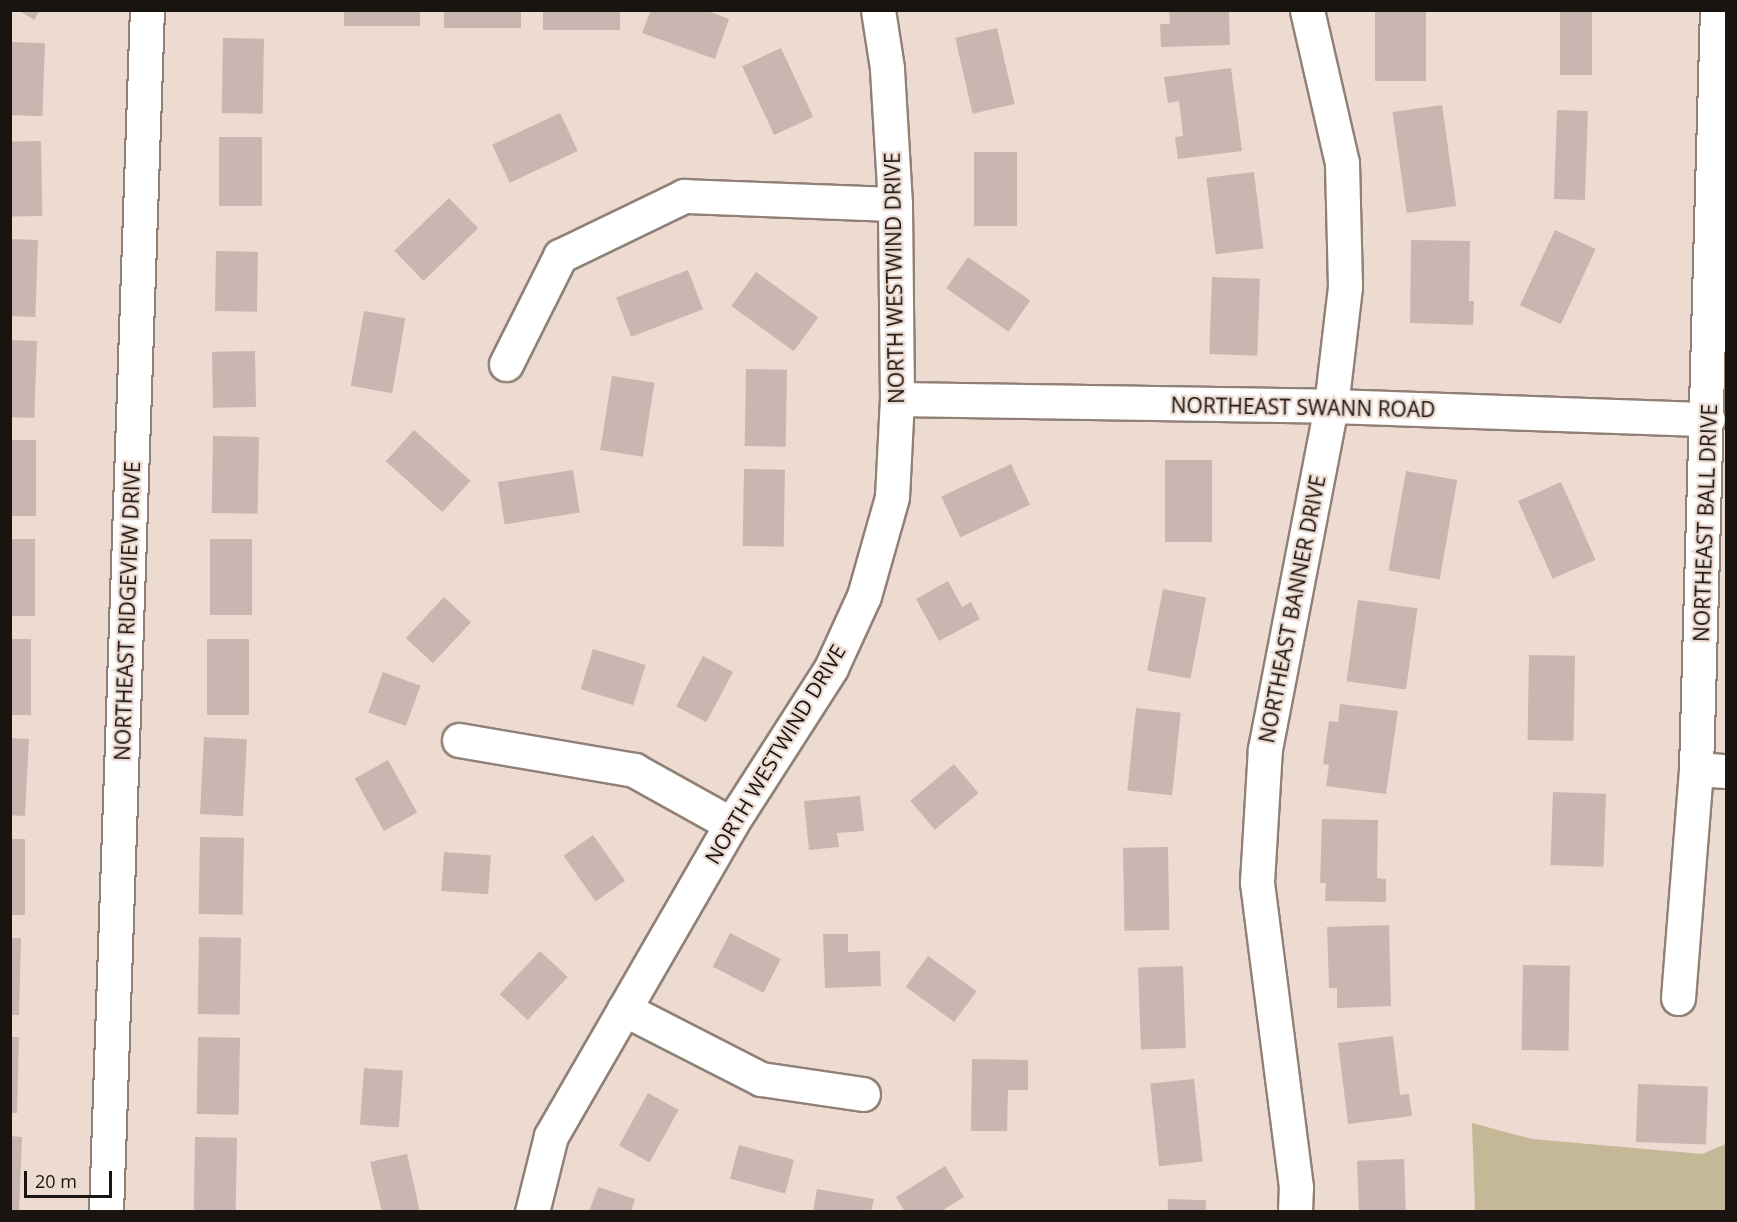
<!DOCTYPE html>
<html>
<head>
<meta charset="utf-8">
<style>
  body { margin:0 }
  #map { position:relative; width:1737px; height:1222px; overflow:hidden; background:#eddbd1; font-family:"Open Sans",sans-serif }
  div>[style] { position:absolute }
  [style*='--x'] { left:calc(var(--x)*1px); top:calc(var(--y)*1px); width:calc(var(--w)*1px); rotate:calc(var(--a)*1deg) }
  .green>* { inset:0; background:#c5b896 }
  .building>* { inset:0; background:#cab6b1; transform-origin:0 0 }
  .roads { filter:drop-shadow(2px 0 #908076) drop-shadow(-2px 0 #908076) drop-shadow(0 2px #908076) drop-shadow(0 -2px #908076) }
  .minor>* { height:33px; margin:-16.5px; padding:0 16.5px; transform-origin:16.5px; border-radius:16.5px; background:#fff }
  span { translate:-50% -50%; white-space:nowrap; text-align:center; line-height:1.15; -webkit-text-stroke:4.5px #eddbd1; paint-order:stroke }
  .street-label { font-size:21px; color:#1a1410 }
  .frame { position:absolute; inset:0; border:12px solid #1a1410; pointer-events:none }
  .scale { position:absolute; left:24px; top:1171px; width:88px; height:27px; box-sizing:border-box; border:3px solid #1a1410; border-top:0; padding-left:8px; font-size:18px; line-height:21px; white-space:nowrap; color:#1a1410; -webkit-text-stroke:4px #eddbd1; paint-order:stroke }
</style>
</head>
<body>
<div id="map">
  <div class="green">
    <div style="clip-path:polygon(1472px 1123px,1532px 1139px,1702px 1154px,1726px 1144px,1726px 1211px,1475px 1211px)"></div>
  </div>
  <div class="building">
    <div style="clip-path:polygon(18px 10px,40px 10px,34px 20px)"></div>
    <div style="left:344px;top:10px;width:76px;height:16px"></div>
    <div style="left:444px;top:10px;width:77px;height:18px"></div>
    <div style="left:543px;top:10px;width:77px;height:20px"></div>
    <div style="clip-path:polygon(651px 10px,705px 10px,729px 19px,715px 59px,642px 33px)"></div>
    <div style="clip-path:polygon(1169px 10px,1229px 10px,1230px 45px,1161px 47px,1160px 24px,1170px 24px)"></div>
    <div style="left:1375px;top:10px;width:51px;height:71px"></div>
    <div style="left:1560px;top:10px;width:32px;height:65px"></div>
    <div style="left:997px;top:28px;width:78px;height:43px;rotate:77deg"></div>
    <div style="left:223px;top:38px;width:41px;height:75px;rotate:1deg"></div>
    <div style="left:10px;top:42px;width:35px;height:73px;rotate:2deg"></div>
    <div style="left:781px;top:48px;width:76px;height:43px;rotate:65deg"></div>
    <div style="clip-path:polygon(1231px 68px,1242px 151px,1178px 159px,1175px 137px,1183px 136px,1179px 101px,1168px 103px,1164px 77px)"></div>
    <div style="left:1442px;top:105px;width:102px;height:50px;rotate:82deg"></div>
    <div style="left:1557px;top:110px;width:31px;height:89px;rotate:2deg"></div>
    <div style="left:560px;top:113px;width:42px;height:75px;rotate:65deg"></div>
    <div style="left:219px;top:137px;width:43px;height:69px"></div>
    <div style="left:41px;top:141px;width:75px;height:31px;rotate:89deg"></div>
    <div style="left:974px;top:152px;width:43px;height:74px"></div>
    <div style="left:1254px;top:172px;width:77px;height:48px;rotate:83deg"></div>
    <div style="left:449px;top:198px;width:42px;height:76px;rotate:46deg"></div>
    <div style="left:1555px;top:230px;width:45px;height:83px;rotate:25deg"></div>
    <div style="left:10px;top:239px;width:28px;height:77px;rotate:2deg"></div>
    <div style="clip-path:polygon(1411px 240px,1470px 241px,1469px 301px,1474px 301px,1473px 325px,1410px 323px)"></div>
    <div style="left:216px;top:251px;width:42px;height:60px;rotate:1deg"></div>
    <div style="left:968px;top:257px;width:76px;height:38px;rotate:35deg"></div>
    <div style="left:688px;top:270px;width:42px;height:77px;rotate:69deg"></div>
    <div style="left:756px;top:272px;width:77px;height:42px;rotate:36deg"></div>
    <div style="left:1212px;top:277px;width:48px;height:77px;rotate:2deg"></div>
    <div style="left:364px;top:311px;width:42px;height:76px;rotate:10deg"></div>
    <div style="left:10px;top:340px;width:27px;height:77px;rotate:2deg"></div>
    <div style="left:255px;top:351px;width:56px;height:43px;rotate:89deg"></div>
    <div style="left:746px;top:369px;width:41px;height:77px;rotate:1deg"></div>
    <div style="left:612px;top:376px;width:43px;height:75px;rotate:9deg"></div>
    <div style="left:414px;top:430px;width:76px;height:42px;rotate:42deg"></div>
    <div style="left:213px;top:436px;width:46px;height:77px;rotate:1deg"></div>
    <div style="left:10px;top:440px;width:26px;height:76px"></div>
    <div style="left:1165px;top:460px;width:47px;height:82px"></div>
    <div style="left:1011px;top:464px;width:45px;height:77px;rotate:65deg"></div>
    <div style="left:744px;top:469px;width:41px;height:77px;rotate:1deg"></div>
    <div style="left:573px;top:470px;width:43px;height:76px;rotate:81deg"></div>
    <div style="left:1406px;top:471px;width:52px;height:101px;rotate:10deg"></div>
    <div style="left:1561px;top:482px;width:85px;height:47px;rotate:66deg"></div>
    <div style="left:10px;top:539px;width:25px;height:77px"></div>
    <div style="left:210px;top:539px;width:42px;height:76px"></div>
    <div style="clip-path:polygon(948px 581px,962px 607px,971px 602px,980px 619px,939px 641px,916px 599px)"></div>
    <div style="left:1163px;top:589px;width:44px;height:83px;rotate:11deg"></div>
    <div style="left:444px;top:597px;width:37px;height:56px;rotate:43deg"></div>
    <div style="left:1358px;top:600px;width:60px;height:82px;rotate:8deg"></div>
    <div style="left:10px;top:639px;width:21px;height:76px"></div>
    <div style="left:207px;top:639px;width:42px;height:76px"></div>
    <div style="left:593px;top:649px;width:55px;height:42px;rotate:17deg"></div>
    <div style="left:1529px;top:655px;width:46px;height:85px;rotate:1deg"></div>
    <div style="left:703px;top:656px;width:34px;height:57px;rotate:28deg"></div>
    <div style="left:383px;top:672px;width:40px;height:43px;rotate:20deg"></div>
    <div style="clip-path:polygon(1340px 704px,1398px 711px,1386px 794px,1326px 786px,1329px 765px,1323px 764px,1329px 721px,1338px 722px)"></div>
    <div style="left:1136px;top:708px;width:45px;height:83px;rotate:6deg"></div>
    <div style="left:204px;top:737px;width:43px;height:77px;rotate:3deg"></div>
    <div style="left:10px;top:738px;width:19px;height:77px;rotate:3deg"></div>
    <div style="left:388px;top:760px;width:60px;height:38px;rotate:61deg"></div>
    <div style="left:954px;top:764px;width:38px;height:57px;rotate:50deg"></div>
    <div style="left:1553px;top:792px;width:53px;height:73px;rotate:2deg"></div>
    <div style="clip-path:polygon(860px 796px,864px 831px,837px 833px,839px 847px,809px 850px,804px 801px)"></div>
    <div style="clip-path:polygon(1322px 819px,1378px 820px,1377px 878px,1386px 879px,1386px 902px,1325px 901px,1326px 883px,1320px 883px)"></div>
    <div style="left:593px;top:835px;width:56px;height:36px;rotate:55deg"></div>
    <div style="left:200px;top:837px;width:44px;height:77px;rotate:1deg"></div>
    <div style="left:10px;top:839px;width:15px;height:76px"></div>
    <div style="left:1168px;top:847px;width:83px;height:45px;rotate:89deg"></div>
    <div style="left:444px;top:852px;width:47px;height:39px;rotate:4deg"></div>
    <div style="clip-path:polygon(1389px 925px,1391px 1006px,1337px 1008px,1337px 988px,1329px 988px,1327px 927px)"></div>
    <div style="left:730px;top:933px;width:57px;height:38px;rotate:27deg"></div>
    <div style="clip-path:polygon(823px 934px,848px 934px,848px 952px,880px 951px,881px 986px,825px 988px)"></div>
    <div style="left:199px;top:937px;width:42px;height:77px;rotate:1deg"></div>
    <div style="clip-path:polygon(10px 938px,21px 938px,19px 1015px,10px 1015px)"></div>
    <div style="left:540px;top:951px;width:38px;height:59px;rotate:43deg"></div>
    <div style="left:928px;top:956px;width:60px;height:38px;rotate:36deg"></div>
    <div style="left:1523px;top:965px;width:47px;height:85px;rotate:1deg"></div>
    <div style="left:1183px;top:966px;width:82px;height:45px;rotate:88deg"></div>
    <div style="clip-path:polygon(1393px 1036px,1400px 1095px,1409px 1094px,1412px 1116px,1348px 1124px,1338px 1043px)"></div>
    <div style="clip-path:polygon(10px 1037px,19px 1037px,17px 1113px,10px 1113px)"></div>
    <div style="left:198px;top:1037px;width:42px;height:77px;rotate:1deg"></div>
    <div style="clip-path:polygon(972px 1059px,1028px 1060px,1028px 1090px,1008px 1090px,1007px 1131px,971px 1131px)"></div>
    <div style="left:364px;top:1068px;width:39px;height:57px;rotate:4deg"></div>
    <div style="left:1194px;top:1079px;width:83px;height:44px;rotate:84deg"></div>
    <div style="left:1638px;top:1084px;width:70px;height:58px;rotate:2deg"></div>
    <div style="left:648px;top:1093px;width:35px;height:60px;rotate:29deg"></div>
    <div style="clip-path:polygon(10px 1136px,22px 1137px,19px 1212px,10px 1212px)"></div>
    <div style="left:195px;top:1137px;width:42px;height:75px;rotate:1deg"></div>
    <div style="left:739px;top:1145px;width:57px;height:35px;rotate:15deg"></div>
    <div style="clip-path:polygon(407px 1154px,420px 1212px,382px 1212px,370px 1162px)"></div>
    <div style="left:1404px;top:1159px;width:53px;height:47px;rotate:88deg"></div>
    <div style="clip-path:polygon(945px 1166px,964px 1197px,940px 1212px,905px 1212px,896px 1197px)"></div>
    <div style="clip-path:polygon(598px 1187px,635px 1199px,631px 1212px,589px 1212px)"></div>
    <div style="clip-path:polygon(817px 1189px,874px 1199px,871px 1212px,813px 1212px)"></div>
    <div style="left:1168px;top:1199px;width:38px;height:13px;rotate:2deg"></div>
  </div>
  <div class="roads">
    <div class="minor">
      <div style="--x:506;--y:364;--w:121;--a:-63.4"></div>
      <div style="--x:560;--y:256;--w:138;--a:-25.8"></div>
      <div style="--x:684;--y:196;--w:211;--a:2.2"></div>
      <div style="--x:897;--y:399;--w:434;--a:0.9"></div>
      <div style="--x:1331;--y:406;--w:377;--a:2"></div>
      <div style="--x:459;--y:740;--w:178;--a:9.7"></div>
      <div style="--x:634;--y:770;--w:111;--a:29.1"></div>
      <div style="--x:1696;--y:769;--w:30;--a:4"></div>
      <div style="--x:1678;--y:998;--w:230;--a:-85.5"></div>
      <div style="--x:1696;--y:769;--w:759;--a:-88.42"></div>
      <div style="--x:624;--y:1009;--w:154;--a:27.1"></div>
      <div style="--x:761;--y:1079;--w:103;--a:8.4"></div>
      <div style="--x:106;--y:1212;--w:1203;--a:-88.05"></div>
      <div style="--x:532;--y:1212;--w:78;--a:-76"></div>
      <div style="--x:551;--y:1136;--w:360;--a:-60"></div>
      <div style="--x:731;--y:824;--w:185;--a:-57.3"></div>
      <div style="--x:831;--y:668;--w:79;--a:-65.4"></div>
      <div style="--x:864;--y:596;--w:103;--a:-74.2"></div>
      <div style="--x:892;--y:497;--w:98;--a:-87.1"></div>
      <div style="--x:897;--y:399;--w:195;--a:-90.6"></div>
      <div style="--x:895;--y:204;--w:136;--a:-93.4"></div>
      <div style="--x:887;--y:68;--w:59;--a:-98.8"></div>
      <div style="--x:1295;--y:1212;--w:25;--a:-88"></div>
      <div style="--x:1296;--y:1187;--w:307;--a:-97.3"></div>
      <div style="--x:1257;--y:882;--w:133;--a:-86.6"></div>
      <div style="--x:1265;--y:749;--w:349;--a:-79.1"></div>
      <div style="--x:1331;--y:406;--w:121;--a:-83.3"></div>
      <div style="--x:1345;--y:286;--w:123;--a:-91.4"></div>
      <div style="--x:1342;--y:163;--w:157;--a:-102.9"></div>
    </div>
  </div>
  <div class="street-label">
    <span style="left:894px;top:278px;rotate:-91deg">NORTH WESTWIND DRIVE</span>
    <span style="left:1303px;top:407px;rotate:1deg">NORTHEAST SWANN ROAD</span>
    <span style="left:1705px;top:523px;rotate:-88deg">NORTHEAST BALL DRIVE</span>
    <span style="left:1292px;top:609px;rotate:-79deg">NORTHEAST BANNER DRIVE</span>
    <span style="left:127px;top:611px;rotate:-88deg">NORTHEAST RIDGEVIEW DRIVE</span>
    <span style="left:775px;top:754px;rotate:-59deg">NORTH WESTWIND DRIVE</span>
  </div>
  <div class="frame"></div>
  <div class="scale">20 m</div>
</div>
</body>
</html>
